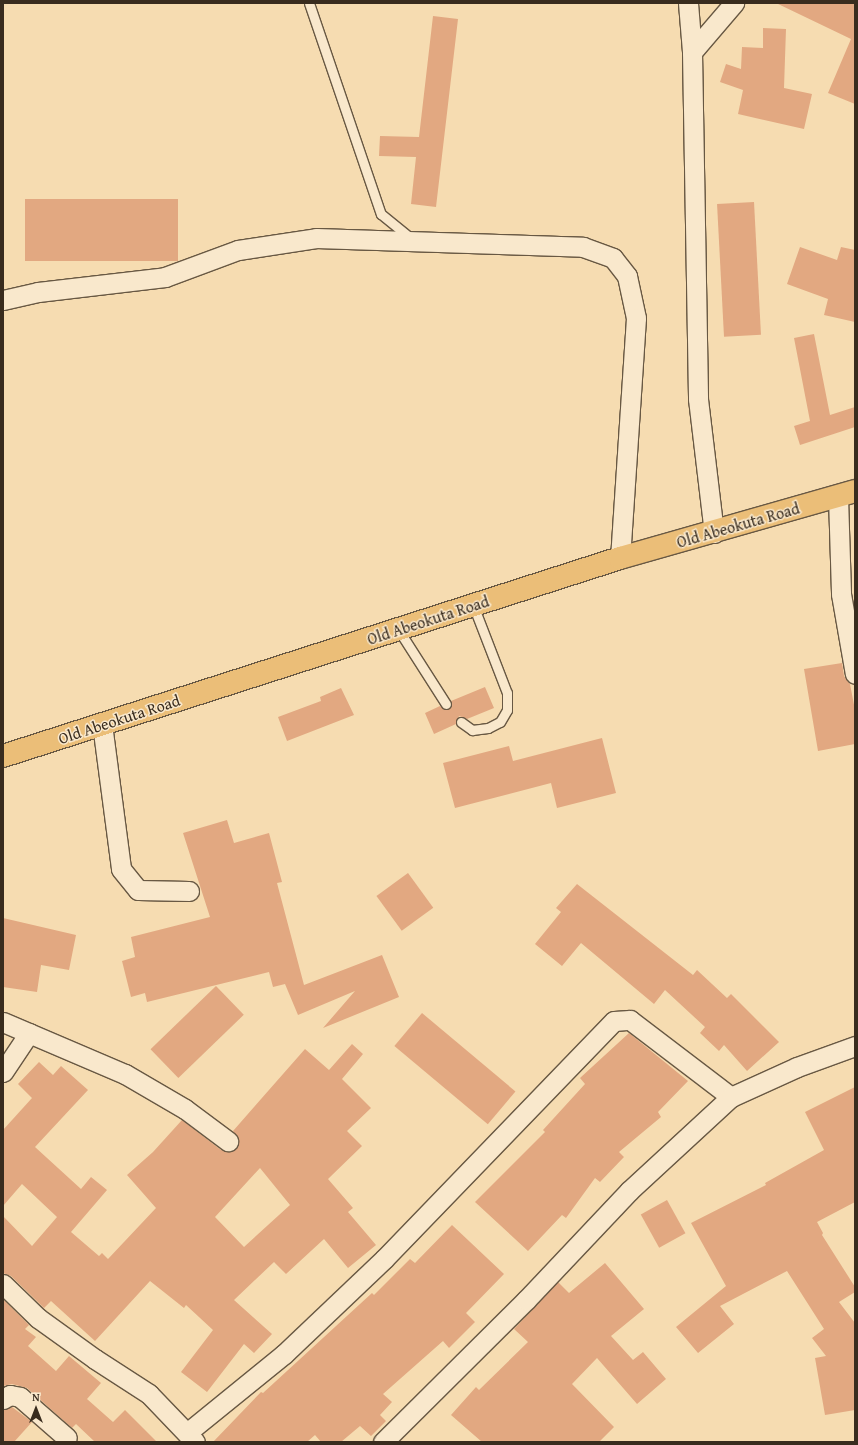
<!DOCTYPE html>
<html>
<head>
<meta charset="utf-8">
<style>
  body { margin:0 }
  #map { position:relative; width:858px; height:1445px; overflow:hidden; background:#f6dcb1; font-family:"Gentium Book Plus",serif }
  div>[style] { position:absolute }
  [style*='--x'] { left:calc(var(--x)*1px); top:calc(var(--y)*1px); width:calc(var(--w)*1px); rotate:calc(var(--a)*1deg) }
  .building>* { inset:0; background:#e2a881; transform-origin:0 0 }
  .roads { filter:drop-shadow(1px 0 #685843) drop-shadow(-1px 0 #685843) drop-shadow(0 1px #685843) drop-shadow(0 -1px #685843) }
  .service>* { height:9px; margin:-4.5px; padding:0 4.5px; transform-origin:4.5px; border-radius:4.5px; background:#f9e8cc }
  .minor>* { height:19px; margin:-9.5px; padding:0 9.5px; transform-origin:9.5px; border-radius:9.5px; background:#f9e8cc }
  .trunk>* { height:22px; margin:-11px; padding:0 11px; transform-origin:11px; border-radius:11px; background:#ebbe78 }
  span { translate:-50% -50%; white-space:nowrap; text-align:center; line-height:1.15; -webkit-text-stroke:3px #f9e8cc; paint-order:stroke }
  .street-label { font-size:16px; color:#392c1e }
  .frame { position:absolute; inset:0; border:4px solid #392c1e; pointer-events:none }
  .north { position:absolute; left:16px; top:1389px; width:40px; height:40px; -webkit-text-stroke:3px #f9e8cc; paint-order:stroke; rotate:0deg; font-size:11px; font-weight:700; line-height:16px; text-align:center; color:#392c1e }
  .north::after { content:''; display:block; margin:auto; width:14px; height:18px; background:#392c1e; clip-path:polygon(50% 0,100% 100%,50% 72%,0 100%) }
</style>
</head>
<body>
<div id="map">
  <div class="building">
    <div style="clip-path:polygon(776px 3px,855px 3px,855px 104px,828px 93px,851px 39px)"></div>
    <div style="clip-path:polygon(433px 16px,458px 19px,436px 207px,411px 204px,416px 157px,379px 156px,380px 136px,419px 137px)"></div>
    <div style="clip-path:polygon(763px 28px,786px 29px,784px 88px,812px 94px,804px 129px,738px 114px,743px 90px,720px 82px,726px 64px,741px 69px,742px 47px,763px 48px)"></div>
    <div style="left:25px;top:199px;width:153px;height:62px"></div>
    <div style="left:754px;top:202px;width:133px;height:37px;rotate:87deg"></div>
    <div style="clip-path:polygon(800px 247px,837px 260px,841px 247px,855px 250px,855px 322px,824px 315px,828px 299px,787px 284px)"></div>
    <div style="clip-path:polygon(814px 334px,830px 415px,855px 407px,855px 427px,800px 445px,794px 426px,810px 421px,794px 338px)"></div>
    <div style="clip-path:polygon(842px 663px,844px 676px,850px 684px,855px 710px,855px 744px,818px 751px,804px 669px)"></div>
    <div style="clip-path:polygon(485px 687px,494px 708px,467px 719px,459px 716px,456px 724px,434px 734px,425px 713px,440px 706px,444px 709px,449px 709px,451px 701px)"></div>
    <div style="clip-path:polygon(341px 688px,354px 715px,287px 741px,278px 717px,321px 701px,320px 697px)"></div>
    <div style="clip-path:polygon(602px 738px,616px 793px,557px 808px,551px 783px,455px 808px,443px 763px,509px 746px,513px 761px)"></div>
    <div style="clip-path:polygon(227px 820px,234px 843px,269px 833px,282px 882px,277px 883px,304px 985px,382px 955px,399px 997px,323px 1028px,355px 991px,298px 1015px,285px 984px,273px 987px,269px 972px,147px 1002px,145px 993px,131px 997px,122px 961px,135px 957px,131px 937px,210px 917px,183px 833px)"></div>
    <div style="left:408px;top:873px;width:43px;height:39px;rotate:54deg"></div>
    <div style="clip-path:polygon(577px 884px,693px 975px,697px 970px,727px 998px,731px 994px,779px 1042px,747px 1071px,724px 1045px,719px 1051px,700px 1033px,705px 1027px,665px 990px,654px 1004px,581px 943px,562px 966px,535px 944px,561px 912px,556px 908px)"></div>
    <div style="clip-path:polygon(3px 918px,76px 935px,69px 970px,41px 965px,37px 992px,3px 987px)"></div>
    <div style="left:216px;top:986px;width:40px;height:91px;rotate:46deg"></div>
    <div style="left:422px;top:1013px;width:122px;height:43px;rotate:40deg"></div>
    <div style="clip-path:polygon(629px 1033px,688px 1081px,658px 1112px,661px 1117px,619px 1152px,624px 1157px,600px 1182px,595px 1178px,566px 1218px,562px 1215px,528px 1251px,475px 1202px,545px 1132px,543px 1130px,585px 1084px,580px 1078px)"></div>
    <div style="clip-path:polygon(evenodd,352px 1044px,363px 1054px,342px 1079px,371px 1108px,347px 1131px,362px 1146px,328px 1179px,353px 1208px,348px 1212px,376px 1245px,348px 1268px,324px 1239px,286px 1274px,274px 1262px,234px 1300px,272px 1334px,254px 1353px,244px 1344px,207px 1392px,181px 1372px,213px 1330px,186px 1305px,184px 1308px,150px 1281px,95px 1341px,51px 1301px,44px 1308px,11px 1276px,3px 1273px,3px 1216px,32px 1246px,57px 1217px,22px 1184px,3px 1206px,3px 1130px,32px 1098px,18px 1084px,39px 1062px,53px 1075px,61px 1066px,88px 1090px,35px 1147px,81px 1189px,91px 1177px,107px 1190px,71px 1232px,99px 1256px,102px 1253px,108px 1259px,156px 1208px,127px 1175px,153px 1152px,182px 1120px,221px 1150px,233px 1151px,239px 1142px,233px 1131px,305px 1049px,329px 1070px,352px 1044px,260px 1168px,290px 1205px,244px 1247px,215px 1217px,260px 1168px)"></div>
    <div style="clip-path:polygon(855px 1087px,855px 1202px,817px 1222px,823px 1233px,822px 1235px,855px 1287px,855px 1292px,839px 1302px,855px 1323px,855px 1410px,825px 1415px,815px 1358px,826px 1356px,812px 1338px,824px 1329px,787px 1271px,720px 1306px,734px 1324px,698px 1353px,676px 1327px,726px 1286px,691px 1223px,766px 1185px,765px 1183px,824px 1150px,805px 1112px)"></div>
    <div style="left:667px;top:1200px;width:38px;height:30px;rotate:61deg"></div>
    <div style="clip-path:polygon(452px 1225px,504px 1274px,466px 1313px,475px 1322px,449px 1348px,443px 1341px,383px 1394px,392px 1402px,380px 1415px,386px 1421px,371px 1436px,360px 1426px,341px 1442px,321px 1442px,315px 1435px,307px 1442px,213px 1442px,261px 1392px,263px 1393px,372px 1293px,374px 1295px,410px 1259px,415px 1263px)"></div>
    <div style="clip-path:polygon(605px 1263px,644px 1309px,611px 1336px,633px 1360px,643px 1352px,666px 1379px,637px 1404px,597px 1358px,572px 1384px,614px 1427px,599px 1442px,482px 1442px,451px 1415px,476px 1387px,479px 1390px,528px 1342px,514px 1329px,558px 1282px,569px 1293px)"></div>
    <div style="clip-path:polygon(3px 1299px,29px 1325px,25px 1329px,36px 1337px,28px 1346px,56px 1371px,69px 1356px,101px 1383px,87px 1399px,113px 1422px,125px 1410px,157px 1442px,95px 1442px,76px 1424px,72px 1428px,27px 1388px,12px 1384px,3px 1386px)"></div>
    <div style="clip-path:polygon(12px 1407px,32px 1422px,14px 1442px,3px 1442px,3px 1410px)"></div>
  </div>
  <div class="roads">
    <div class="service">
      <div style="--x:309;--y:3;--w:223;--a:71.2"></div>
      <div style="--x:381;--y:214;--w:40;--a:39"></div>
      <div style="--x:398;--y:629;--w:89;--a:57.4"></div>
      <div style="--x:461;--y:722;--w:14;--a:36"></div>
      <div style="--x:472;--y:730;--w:16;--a:-7"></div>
      <div style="--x:488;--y:728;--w:13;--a:-27"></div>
      <div style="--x:500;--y:722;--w:14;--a:-60"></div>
      <div style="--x:507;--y:710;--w:17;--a:-90"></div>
      <div style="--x:507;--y:693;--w:94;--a:-111.1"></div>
    </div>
    <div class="minor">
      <div style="--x:688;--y:3;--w:49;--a:85.3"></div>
      <div style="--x:692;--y:52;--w:347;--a:89"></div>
      <div style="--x:698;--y:399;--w:135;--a:83.2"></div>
      <div style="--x:692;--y:52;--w:65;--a:-49.4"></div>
      <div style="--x:3;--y:300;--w:36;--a:-13"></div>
      <div style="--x:38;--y:292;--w:128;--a:-6.7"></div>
      <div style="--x:165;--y:277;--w:78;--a:-20.3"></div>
      <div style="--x:238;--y:250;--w:79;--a:-8.7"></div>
      <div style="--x:316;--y:238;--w:267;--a:1.9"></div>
      <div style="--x:583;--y:247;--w:32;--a:20"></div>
      <div style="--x:613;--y:258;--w:23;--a:52"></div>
      <div style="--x:627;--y:276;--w:43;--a:77.9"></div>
      <div style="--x:636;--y:318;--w:241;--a:93.8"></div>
      <div style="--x:838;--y:497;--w:97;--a:88.2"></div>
      <div style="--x:841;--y:594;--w:81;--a:80.1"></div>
      <div style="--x:102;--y:724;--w:146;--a:82.5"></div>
      <div style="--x:121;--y:869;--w:27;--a:51"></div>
      <div style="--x:138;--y:890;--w:51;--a:1.1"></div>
      <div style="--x:3;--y:1022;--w:133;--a:23.1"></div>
      <div style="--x:125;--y:1074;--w:69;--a:30.3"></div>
      <div style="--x:185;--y:1109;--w:54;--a:36.7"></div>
      <div style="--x:3;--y:1072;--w:47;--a:-56.3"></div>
      <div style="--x:3;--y:1284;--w:49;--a:44.2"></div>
      <div style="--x:38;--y:1318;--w:70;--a:35.7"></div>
      <div style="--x:95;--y:1359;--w:64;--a:32.9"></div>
      <div style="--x:149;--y:1394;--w:66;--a:46.2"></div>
      <div style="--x:3;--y:1399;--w:8;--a:-30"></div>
      <div style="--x:10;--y:1395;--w:10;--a:11"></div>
      <div style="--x:20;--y:1397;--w:62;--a:41.1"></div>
      <div style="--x:188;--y:1432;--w:124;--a:-39.1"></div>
      <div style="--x:284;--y:1354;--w:138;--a:-43.5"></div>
      <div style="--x:384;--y:1259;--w:331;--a:-46"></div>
      <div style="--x:614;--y:1021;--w:16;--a:-4"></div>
      <div style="--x:630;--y:1020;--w:127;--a:37.3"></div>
      <div style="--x:383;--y:1442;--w:202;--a:-44.8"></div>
      <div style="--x:526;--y:1300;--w:150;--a:-46.6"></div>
      <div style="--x:629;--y:1191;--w:139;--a:-42.7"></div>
      <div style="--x:731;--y:1097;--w:72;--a:-24.4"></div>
      <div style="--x:797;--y:1067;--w:62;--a:-19.9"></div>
    </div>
    <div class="trunk">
      <div style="--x:3;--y:756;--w:648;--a:-17.79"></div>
      <div style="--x:620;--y:558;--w:244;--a:-15.9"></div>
    </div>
  </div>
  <div class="street-label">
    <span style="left:738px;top:525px;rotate:-16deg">Old Abeokuta Road</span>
    <span style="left:428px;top:620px;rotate:-18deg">Old Abeokuta Road</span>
    <span style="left:119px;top:719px;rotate:-18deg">Old Abeokuta Road</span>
  </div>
  <div class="frame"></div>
  <div class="north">N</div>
</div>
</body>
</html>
